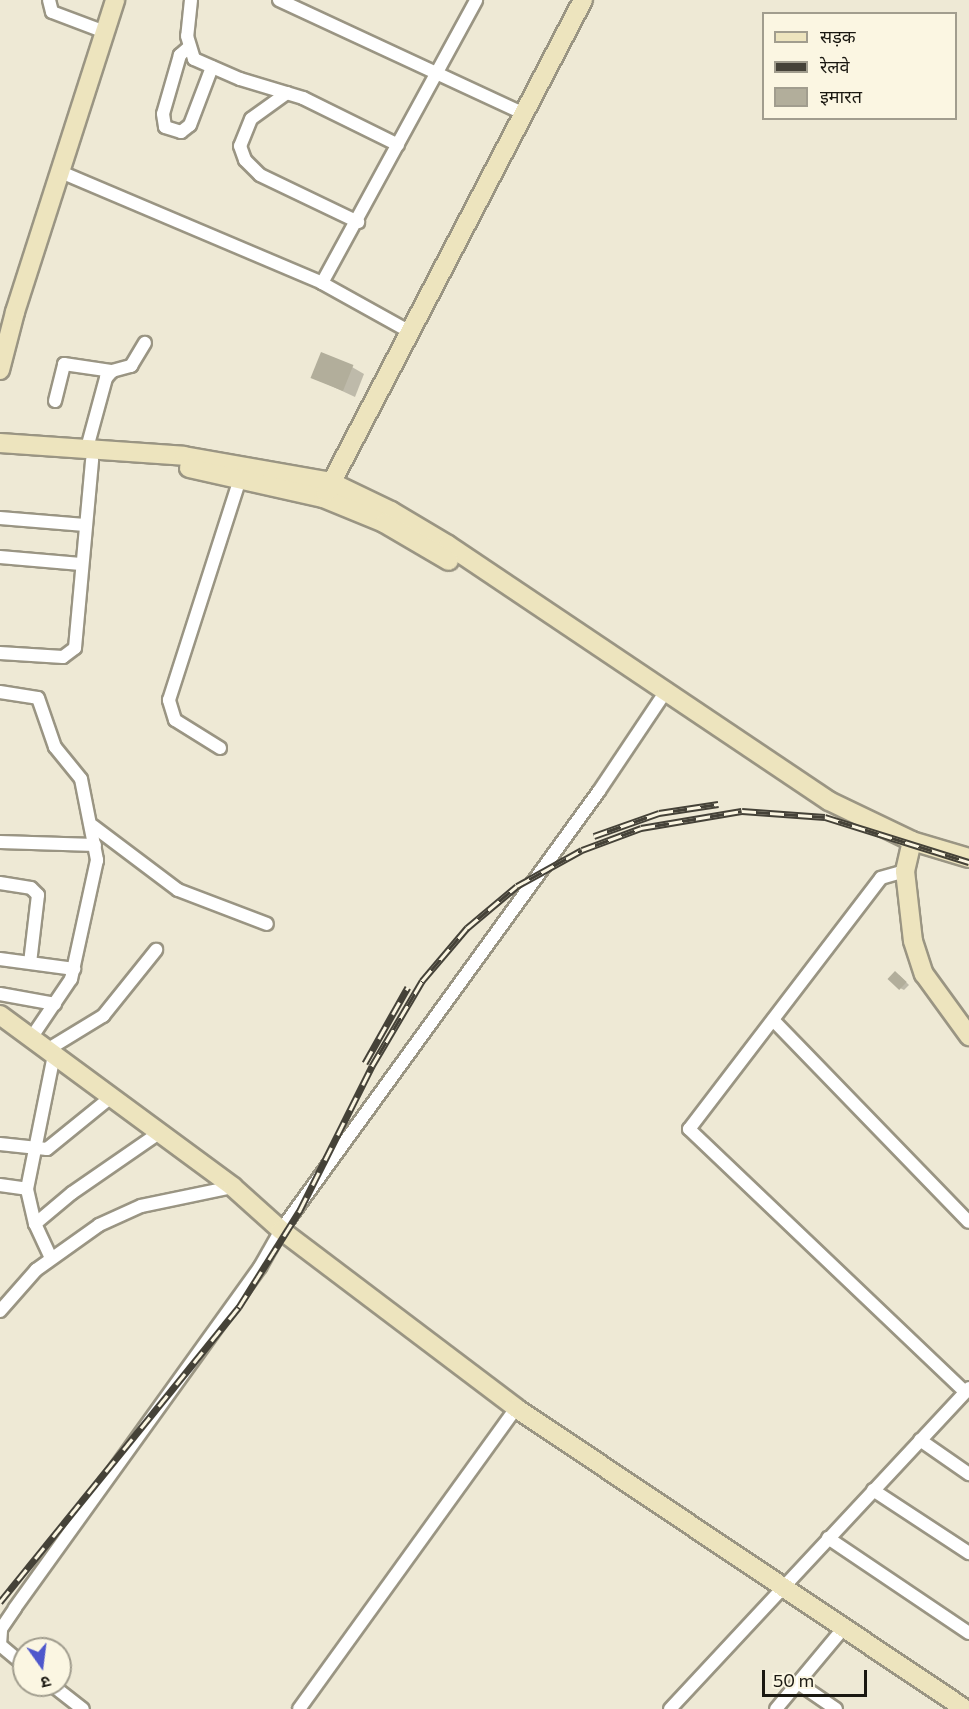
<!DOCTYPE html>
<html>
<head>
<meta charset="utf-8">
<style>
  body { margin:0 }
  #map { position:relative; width:969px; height:1709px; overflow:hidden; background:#eee9d5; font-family:Commissioner,"Noto Sans Devanagari",sans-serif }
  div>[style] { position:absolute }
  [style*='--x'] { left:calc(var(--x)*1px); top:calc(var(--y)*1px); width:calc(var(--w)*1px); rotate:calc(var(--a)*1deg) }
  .shadow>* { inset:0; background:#0003 }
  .building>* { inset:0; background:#b2ae9b; transform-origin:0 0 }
  .roads { filter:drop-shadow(2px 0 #9a9583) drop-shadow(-2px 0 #9a9583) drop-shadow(0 2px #9a9583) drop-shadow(0 -2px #9a9583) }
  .street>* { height:12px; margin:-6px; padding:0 6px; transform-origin:6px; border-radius:6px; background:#fff }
  .secondary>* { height:18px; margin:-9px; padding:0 9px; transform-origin:9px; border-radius:9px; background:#ede4be }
  .rail>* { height:7px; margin-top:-3.5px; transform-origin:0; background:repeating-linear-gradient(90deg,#fbf6e2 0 14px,#454238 0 28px); box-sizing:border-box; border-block:2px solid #454238 }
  span { translate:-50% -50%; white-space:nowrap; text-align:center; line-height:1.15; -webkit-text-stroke:4.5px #fbf6e2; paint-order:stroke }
  .legend { position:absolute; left:762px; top:12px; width:195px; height:108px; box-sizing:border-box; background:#fbf6e2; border:2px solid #a19d8e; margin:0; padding:8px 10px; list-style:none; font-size:18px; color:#1a1811 }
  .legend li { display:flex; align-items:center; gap:12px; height:30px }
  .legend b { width:30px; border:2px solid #a19d8e }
  .north { position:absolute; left:12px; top:1637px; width:60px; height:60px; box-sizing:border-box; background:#fbf6e2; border:2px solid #a19d8e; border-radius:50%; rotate:166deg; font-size:16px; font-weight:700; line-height:24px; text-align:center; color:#1a1811 }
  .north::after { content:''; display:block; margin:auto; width:21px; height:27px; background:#4e57cc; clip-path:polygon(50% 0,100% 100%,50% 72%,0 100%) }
  .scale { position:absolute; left:762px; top:1670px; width:105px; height:27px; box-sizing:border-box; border:3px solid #1a1811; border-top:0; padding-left:8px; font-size:18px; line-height:21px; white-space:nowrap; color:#1a1811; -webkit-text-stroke:4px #fbf6e2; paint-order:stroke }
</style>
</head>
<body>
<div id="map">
  <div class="shadow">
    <div style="clip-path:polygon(352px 367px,364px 374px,355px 397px,312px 377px)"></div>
    <div style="clip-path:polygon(899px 975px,909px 985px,904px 990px,900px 988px)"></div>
  </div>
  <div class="building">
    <div style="left:321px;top:352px;width:35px;height:28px;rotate:22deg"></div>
    <div style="left:895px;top:971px;width:16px;height:11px;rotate:43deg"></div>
  </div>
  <div class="roads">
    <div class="street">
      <div style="--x:49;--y:0;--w:12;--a:76"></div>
      <div style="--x:52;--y:12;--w:57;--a:20.7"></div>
      <div style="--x:191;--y:0;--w:36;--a:96"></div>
      <div style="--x:187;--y:36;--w:24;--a:73"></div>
      <div style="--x:194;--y:59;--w:50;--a:23.5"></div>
      <div style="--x:240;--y:79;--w:66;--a:16.8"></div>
      <div style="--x:303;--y:98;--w:106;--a:26.3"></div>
      <div style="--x:279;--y:0;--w:271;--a:24.9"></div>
      <div style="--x:188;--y:48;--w:11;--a:139"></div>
      <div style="--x:180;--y:55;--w:61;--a:106.1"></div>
      <div style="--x:163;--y:114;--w:13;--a:81"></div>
      <div style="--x:165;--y:127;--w:17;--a:17"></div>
      <div style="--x:181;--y:132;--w:11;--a:-38"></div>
      <div style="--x:190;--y:125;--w:62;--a:-69.2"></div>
      <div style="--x:287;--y:93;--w:44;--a:144.2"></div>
      <div style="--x:251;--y:119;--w:29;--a:112"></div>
      <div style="--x:240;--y:146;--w:15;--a:70"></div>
      <div style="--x:245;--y:160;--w:21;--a:45"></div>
      <div style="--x:260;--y:175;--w:109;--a:25.6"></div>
      <div style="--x:61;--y:172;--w:284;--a:23"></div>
      <div style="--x:322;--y:283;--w:103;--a:29.1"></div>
      <div style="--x:322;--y:283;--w:322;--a:-61.4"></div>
      <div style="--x:55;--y:401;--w:38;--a:-76"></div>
      <div style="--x:64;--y:364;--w:49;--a:8.3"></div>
      <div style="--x:87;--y:448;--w:73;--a:-74.8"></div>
      <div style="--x:106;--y:378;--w:9;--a:-49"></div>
      <div style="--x:112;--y:371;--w:20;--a:-15"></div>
      <div style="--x:131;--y:366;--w:27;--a:-59"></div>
      <div style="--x:0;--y:518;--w:85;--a:4.7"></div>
      <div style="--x:0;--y:557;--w:81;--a:4.9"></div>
      <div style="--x:0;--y:653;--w:63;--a:3.6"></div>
      <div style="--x:63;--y:657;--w:15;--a:-37"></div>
      <div style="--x:75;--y:648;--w:189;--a:-84.8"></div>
      <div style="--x:0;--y:692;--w:38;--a:9"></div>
      <div style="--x:38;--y:698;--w:52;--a:70.9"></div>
      <div style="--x:55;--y:747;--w:41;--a:50.9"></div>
      <div style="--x:81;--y:779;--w:83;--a:78.8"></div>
      <div style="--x:97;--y:860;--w:122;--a:102.3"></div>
      <div style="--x:71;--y:979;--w:71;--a:124.1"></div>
      <div style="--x:220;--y:748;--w:53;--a:-148.1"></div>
      <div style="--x:175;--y:720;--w:21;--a:-107"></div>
      <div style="--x:169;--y:700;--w:239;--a:-72.2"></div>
      <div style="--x:93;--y:826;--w:106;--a:37"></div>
      <div style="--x:178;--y:890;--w:95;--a:20.9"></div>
      <div style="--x:0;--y:842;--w:95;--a:1.8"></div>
      <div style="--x:905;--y:871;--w:25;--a:164"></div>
      <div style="--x:881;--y:878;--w:316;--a:127.4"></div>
      <div style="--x:689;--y:1129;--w:381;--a:43.6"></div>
      <div style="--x:0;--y:883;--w:31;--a:9"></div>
      <div style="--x:31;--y:888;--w:10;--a:45"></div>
      <div style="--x:38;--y:895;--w:68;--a:96.7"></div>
      <div style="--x:0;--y:959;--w:75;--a:7.7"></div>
      <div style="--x:0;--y:994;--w:56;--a:10.3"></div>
      <div style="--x:773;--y:1020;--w:281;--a:45.9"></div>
      <div style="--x:47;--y:1050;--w:66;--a:-31.3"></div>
      <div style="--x:103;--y:1016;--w:85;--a:-51.2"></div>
      <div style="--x:0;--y:1144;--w:47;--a:6.1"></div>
      <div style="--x:47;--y:1149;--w:82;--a:-39.1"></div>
      <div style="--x:0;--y:1185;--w:27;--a:8"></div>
      <div style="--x:35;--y:1224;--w:48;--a:-40"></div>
      <div style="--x:72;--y:1193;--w:106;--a:-34.6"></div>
      <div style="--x:51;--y:1258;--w:38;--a:-115"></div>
      <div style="--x:35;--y:1224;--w:36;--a:-103"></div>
      <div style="--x:27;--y:1189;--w:137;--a:-78.6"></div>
      <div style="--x:0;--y:1311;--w:55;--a:-48.7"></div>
      <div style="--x:36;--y:1270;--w:77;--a:-35.5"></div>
      <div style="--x:99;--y:1225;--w:46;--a:-24.3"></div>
      <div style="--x:141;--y:1206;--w:94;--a:-11.7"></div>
      <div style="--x:920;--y:1440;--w:60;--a:34.8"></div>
      <div style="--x:873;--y:1490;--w:115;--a:33.3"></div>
      <div style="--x:828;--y:1538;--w:170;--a:34"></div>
      <div style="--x:24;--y:1665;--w:31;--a:-140"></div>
      <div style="--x:0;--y:1645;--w:16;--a:-86"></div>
      <div style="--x:1;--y:1629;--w:25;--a:-56"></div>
      <div style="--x:15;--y:1608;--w:420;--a:-54.3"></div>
      <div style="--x:260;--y:1267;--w:43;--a:-60.4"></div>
      <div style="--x:281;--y:1230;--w:542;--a:-54.08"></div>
      <div style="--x:599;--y:791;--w:120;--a:-56.2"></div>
      <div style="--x:798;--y:1683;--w:46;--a:34.4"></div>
      <div style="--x:52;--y:1685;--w:39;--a:38"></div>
      <div style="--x:299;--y:1709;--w:371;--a:-54.2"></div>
      <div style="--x:670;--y:1709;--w:439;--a:-47"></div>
      <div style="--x:776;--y:1709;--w:104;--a:-50.1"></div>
    </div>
    <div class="secondary">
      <div style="--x:0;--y:370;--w:60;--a:-75.5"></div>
      <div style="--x:15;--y:312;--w:328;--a:-72.2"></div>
      <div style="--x:0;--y:443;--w:184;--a:4"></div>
      <div style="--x:184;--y:456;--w:149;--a:10"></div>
      <div style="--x:331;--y:482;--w:67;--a:25.8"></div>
      <div style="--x:391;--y:511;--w:66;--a:30.8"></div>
      <div style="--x:448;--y:545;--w:459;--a:33.9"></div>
      <div style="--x:829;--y:801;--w:92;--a:25.7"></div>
      <div style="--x:912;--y:841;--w:59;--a:16.6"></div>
      <div style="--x:189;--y:468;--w:137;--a:12.6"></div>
      <div style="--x:323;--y:498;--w:66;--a:22.3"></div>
      <div style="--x:384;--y:523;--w:75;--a:30.3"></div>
      <div style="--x:326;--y:493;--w:556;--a:-62.47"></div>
      <div style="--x:912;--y:841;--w:31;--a:103"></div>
      <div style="--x:905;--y:871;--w:70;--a:83.5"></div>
      <div style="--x:913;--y:941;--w:35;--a:72"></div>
      <div style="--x:924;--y:974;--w:77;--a:54"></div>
      <div style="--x:0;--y:1015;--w:290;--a:36.4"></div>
      <div style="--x:233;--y:1187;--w:64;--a:41.9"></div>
      <div style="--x:281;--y:1230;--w:295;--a:37.1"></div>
      <div style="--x:516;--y:1408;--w:541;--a:33.84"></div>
    </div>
  </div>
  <div class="rail">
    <div style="--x:594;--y:836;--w:69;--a:-19.5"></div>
    <div style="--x:659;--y:813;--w:60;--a:-8.7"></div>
    <div style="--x:365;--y:1063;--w:87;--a:-60.5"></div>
    <div style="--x:0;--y:1602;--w:380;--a:-51"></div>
    <div style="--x:239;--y:1307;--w:115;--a:-57.8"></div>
    <div style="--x:300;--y:1210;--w:161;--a:-63.4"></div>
    <div style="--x:372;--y:1066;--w:99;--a:-59.5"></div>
    <div style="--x:422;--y:981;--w:70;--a:-49.7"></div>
    <div style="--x:467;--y:928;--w:65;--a:-40"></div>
    <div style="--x:517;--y:886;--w:74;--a:-29"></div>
    <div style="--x:582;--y:850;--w:63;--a:-20.4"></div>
    <div style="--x:641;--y:828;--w:102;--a:-9.6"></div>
    <div style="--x:742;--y:811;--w:83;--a:4.1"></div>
    <div style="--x:825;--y:817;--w:151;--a:17.4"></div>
  </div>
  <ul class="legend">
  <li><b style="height:8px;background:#ede4be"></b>सड़क</li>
  <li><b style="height:8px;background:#454238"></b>रेलवे</li>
  <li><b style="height:16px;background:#b2ae9b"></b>इमारत</li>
  </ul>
  <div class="north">उ</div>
  <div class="scale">50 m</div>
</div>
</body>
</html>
